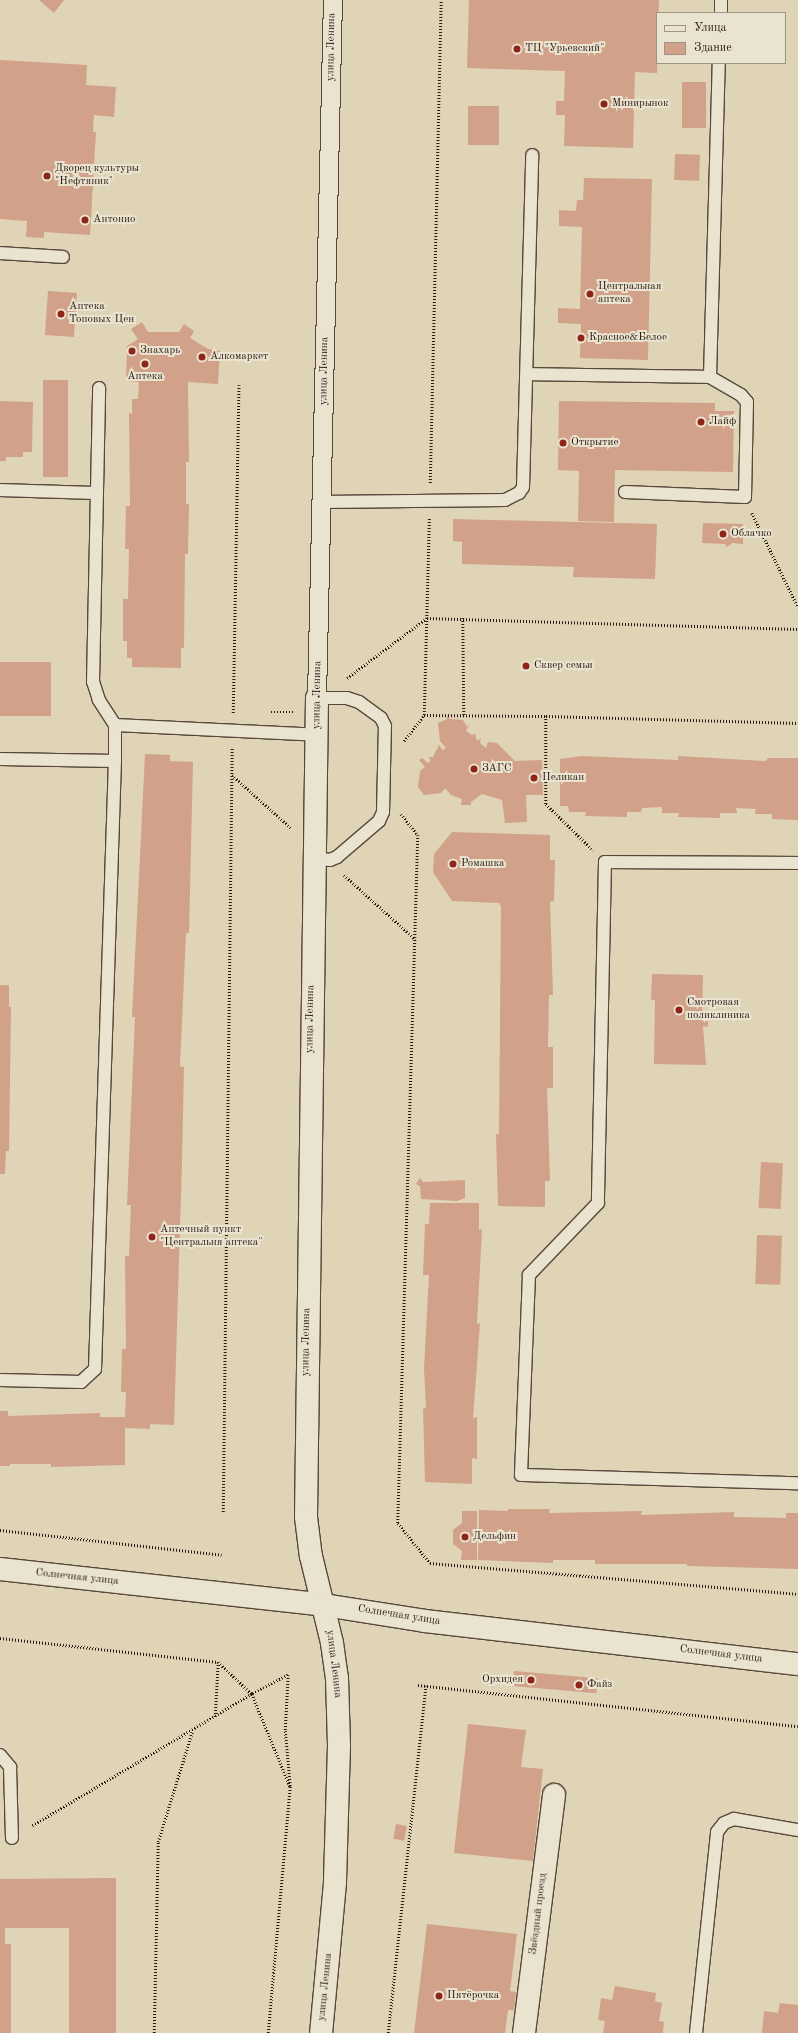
<!DOCTYPE html>
<html>
<head>
<meta charset="utf-8">
<style>
  body { margin:0 }
  #map { position:relative; width:798px; height:2033px; overflow:hidden; background:#dfd4b5; font-family:"Old Standard TT",serif }
  div>[style] { position:absolute }
  [style*='--x'] { left:calc(var(--x)*1px); top:calc(var(--y)*1px); width:calc(var(--w)*1px); rotate:calc(var(--a)*1deg) }
  .building>* { inset:0; background:#d1a18a; transform-origin:0 0 }
  .path>* { height:2.5px; margin-top:-1.25px; transform-origin:0; background:repeating-linear-gradient(90deg,#2a1912 0 1px,transparent 0 3px) }
  .roads { filter:drop-shadow(1px 0 #57483b) drop-shadow(-1px 0 #57483b) drop-shadow(0 1px #57483b) drop-shadow(0 -1px #57483b) }
  .service>* { height:12px; margin:-6px; padding:0 6px; transform-origin:6px; border-radius:6px; background:#eae3cf }
  .pedestrian>* { height:18px; margin:-9px; padding:0 9px; transform-origin:9px; border-radius:9px; background:#eae3cf }
  .minor>* { height:22px; margin:-11px; padding:0 11px; transform-origin:11px; border-radius:11px; background:#eae3cf }
  .tertiary>* { height:22px; margin:-11px; padding:0 11px; transform-origin:11px; border-radius:11px; background:#eae3cf }
  .dots>* { width:11px; height:11px; translate:-50% -50%; box-sizing:border-box; border:2px solid #eae3cf; border-radius:50% }
  span { translate:-50% -50%; white-space:nowrap; text-align:center; line-height:1.15; -webkit-text-stroke:4px #eae3cf; paint-order:stroke }
  .street-label { font-size:11px; color:#2a1912 }
  .poi-label { font-size:11px; color:#2a1912 }
  .left { translate:0 -50%; text-align:left }
  .right { translate:-100% -50%; text-align:right }
  .legend { position:absolute; left:656px; top:12px; width:130px; height:52px; box-sizing:border-box; background:#eae3cf; border:1px solid #9d9283; margin:0; padding:5px 7px; list-style:none; font-size:12px; color:#2a1912 }
  .legend li { display:flex; align-items:center; gap:8px; height:20px }
  .legend b { width:20px; border:1px solid #9d9283 }
</style>
</head>
<body>
<div id="map">
  <div class="building">
    <div style="clip-path:polygon(39px 0,64px 0,54px 13px)"></div>
    <div style="clip-path:polygon(469px 0,659px 0,657px 73px,635px 72px,633px 148px,564px 146px,565px 115px,556px 115px,556px 101px,564px 101px,565px 71px,467px 68px)"></div>
    <div style="clip-path:polygon(0 60px,87px 65px,86px 85px,116px 87px,114px 117px,94px 115px,93px 132px,96px 132px,90px 235px,44px 232px,44px 238px,26px 237px,27px 221px,0 219px)"></div>
    <div style="left:682px;top:82px;width:24px;height:46px"></div>
    <div style="left:468px;top:106px;width:31px;height:39px"></div>
    <div style="left:675px;top:154px;width:25px;height:26px;rotate:2deg"></div>
    <div style="clip-path:polygon(584px 178px,652px 179px,648px 360px,580px 358px,581px 324px,558px 323px,558px 308px,580px 309px,582px 227px,559px 226px,559px 210px,576px 211px,577px 200px,583px 200px)"></div>
    <div style="left:48px;top:291px;width:29px;height:44px;rotate:4deg"></div>
    <div style="clip-path:polygon(142px 322px,148px 332px,179px 332px,184px 324px,194px 331px,190px 338px,208px 349px,220px 351px,218px 384px,188px 382px,189px 462px,186px 462px,186px 504px,189px 504px,188px 554px,185px 554px,184px 648px,181px 648px,181px 668px,132px 667px,132px 658px,127px 658px,127px 641px,123px 641px,123px 599px,128px 599px,129px 549px,125px 549px,126px 506px,130px 506px,129px 413px,132px 414px,132px 399px,138px 399px,139px 382px,126px 381px,127px 346px,138px 339px,131px 329px)"></div>
    <div style="left:43px;top:380px;width:25px;height:97px"></div>
    <div style="clip-path:polygon(0 401px,33px 402px,32px 452px,23px 452px,23px 457px,6px 457px,6px 461px,0 461px)"></div>
    <div style="clip-path:polygon(559px 401px,715px 403px,715px 411px,734px 411px,733px 472px,615px 470px,614px 522px,578px 521px,579px 471px,558px 470px)"></div>
    <div style="clip-path:polygon(453px 519px,657px 524px,655px 579px,573px 577px,574px 567px,462px 564px,462px 542px,453px 541px)"></div>
    <div style="clip-path:polygon(703px 523px,743px 524px,743px 544px,732px 543px,727px 547px,725px 544px,702px 543px)"></div>
    <div style="left:0;top:662px;width:51px;height:54px"></div>
    <div style="clip-path:polygon(447px 715px,450px 719px,463px 720px,467px 727px,470px 723px,466px 731px,472px 735px,475px 734px,477px 741px,481px 738px,480px 743px,486px 748px,488px 742px,497px 743px,515px 761px,542px 760px,543px 795px,526px 795px,527px 822px,505px 823px,502px 800px,482px 794px,471px 802px,471px 805px,461px 805px,462px 799px,451px 795px,445px 788px,441px 793px,424px 795px,418px 787px,420px 771px,425px 767px,419px 760px,422px 758px,428px 763px,431px 760px,428px 757px,433px 757px,439px 745px,443px 750px,446px 748px,440px 741px,438px 723px,447px 719px)"></div>
    <div style="clip-path:polygon(145px 754px,170px 755px,170px 761px,193px 762px,189px 933px,186px 933px,180px 1066px,184px 1067px,182px 1162px,174px 1425px,150px 1424px,150px 1429px,125px 1428px,125px 1465px,51px 1467px,51px 1464px,10px 1464px,10px 1466px,0 1466px,0 1411px,8px 1411px,8px 1416px,100px 1413px,100px 1417px,125px 1417px,126px 1392px,121px 1392px,122px 1349px,126px 1349px,125px 1256px,129px 1256px,131px 1205px,127px 1205px,135px 1017px,132px 1017px)"></div>
    <div style="clip-path:polygon(582px 756px,678px 760px,678px 756px,766px 761px,768px 758px,798px 758px,798px 820px,772px 819px,772px 814px,755px 814px,756px 809px,736px 808px,737px 813px,720px 813px,720px 818px,678px 817px,679px 813px,662px 813px,662px 807px,642px 808px,641px 812px,627px 812px,627px 817px,585px 816px,586px 812px,569px 812px,568px 806px,560px 806px,560px 759px)"></div>
    <div style="clip-path:polygon(452px 832px,550px 835px,550px 860px,555px 860px,554px 901px,550px 902px,553px 995px,549px 995px,548px 1047px,553px 1047px,553px 1088px,547px 1088px,550px 1181px,545px 1181px,545px 1207px,498px 1206px,496px 1134px,499px 1134px,501px 906px,499px 903px,452px 901px,433px 872px,434px 854px)"></div>
    <div style="clip-path:polygon(652px 974px,703px 975px,702px 1021px,708px 1021px,708px 1027px,703px 1026px,706px 1065px,654px 1064px,655px 1000px,651px 1000px)"></div>
    <div style="clip-path:polygon(0 985px,9px 985px,9px 1007px,11px 1007px,9px 1151px,6px 1151px,5px 1174px,0 1174px)"></div>
    <div style="left:761px;top:1162px;width:22px;height:46px;rotate:3deg"></div>
    <div style="clip-path:polygon(420px 1178px,423px 1182px,465px 1180px,465px 1198px,457px 1201px,421px 1199px,420px 1186px,416px 1184px)"></div>
    <div style="clip-path:polygon(430px 1203px,479px 1203px,479px 1230px,482px 1229px,477px 1324px,480px 1323px,473px 1418px,477px 1417px,477px 1459px,472px 1458px,472px 1484px,425px 1482px,423px 1409px,426px 1408px,424px 1369px,429px 1275px,423px 1275px,425px 1224px,429px 1224px)"></div>
    <div style="left:757px;top:1235px;width:25px;height:49px;rotate:2deg"></div>
    <div style="clip-path:polygon(508px 1509px,550px 1509px,549px 1513px,642px 1511px,641px 1515px,734px 1512px,734px 1517px,786px 1518px,786px 1513px,798px 1513px,798px 1569px,687px 1566px,687px 1564px,595px 1564px,595px 1560px,553px 1560px,553px 1563px,478px 1560px,479px 1510px,508px 1511px)"></div>
    <div style="clip-path:polygon(462px 1511px,477px 1511px,477px 1560px,461px 1560px,462px 1551px,453px 1544px,453px 1530px,462px 1523px)"></div>
    <div style="left:514px;top:1671px;width:84px;height:15px;rotate:5deg"></div>
    <div style="clip-path:polygon(468px 1724px,526px 1730px,521px 1767px,543px 1769px,533px 1861px,454px 1853px)"></div>
    <div style="left:396px;top:1824px;width:11px;height:15px;rotate:10deg"></div>
    <div style="clip-path:polygon(116px 1878px,116px 2033px,69px 2033px,69px 1928px,5px 1928px,5px 1944px,11px 1944px,11px 2033px,0 2033px,0 1879px)"></div>
    <div style="clip-path:polygon(427px 1924px,517px 1934px,510px 1991px,516px 1992px,514px 2010px,508px 2010px,505px 2033px,414px 2033px)"></div>
    <div style="clip-path:polygon(615px 1986px,656px 1993px,655px 2001px,662px 2003px,659px 2021px,664px 2022px,663px 2033px,603px 2033px,605px 2021px,598px 2020px,601px 1998px,612px 2000px)"></div>
    <div style="clip-path:polygon(780px 2003px,798px 2005px,798px 2033px,762px 2033px,764px 2011px,778px 2013px)"></div>
  </div>
  <div class="path">
    <div style="--x:430;--y:483;--w:483;--a:-88.7"></div>
    <div style="--x:752;--y:513;--w:105;--a:63.9"></div>
    <div style="--x:463;--y:618;--w:97;--a:89.4"></div>
    <div style="--x:347;--y:678;--w:100;--a:-36.9"></div>
    <div style="--x:427;--y:618;--w:371;--a:1.7"></div>
    <div style="--x:271;--y:712;--w:23;--a:0"></div>
    <div style="--x:233;--y:713;--w:328;--a:-89"></div>
    <div style="--x:424;--y:715;--w:122;--a:0.5"></div>
    <div style="--x:546;--y:716;--w:88;--a:90"></div>
    <div style="--x:546;--y:804;--w:66;--a:44.4"></div>
    <div style="--x:546;--y:716;--w:252;--a:1.6"></div>
    <div style="--x:404;--y:741;--w:33;--a:-52"></div>
    <div style="--x:424;--y:715;--w:197;--a:-88.5"></div>
    <div style="--x:232;--y:775;--w:79;--a:41.9"></div>
    <div style="--x:401;--y:814;--w:27;--a:51"></div>
    <div style="--x:418;--y:835;--w:688;--a:91.67"></div>
    <div style="--x:398;--y:1523;--w:51;--a:51.3"></div>
    <div style="--x:430;--y:1563;--w:369;--a:4.8"></div>
    <div style="--x:344;--y:875;--w:96;--a:42"></div>
    <div style="--x:223;--y:1512;--w:764;--a:-89.33"></div>
    <div style="--x:0;--y:1530;--w:223;--a:6.4"></div>
    <div style="--x:0;--y:1638;--w:219;--a:6.3"></div>
    <div style="--x:218;--y:1662;--w:47;--a:43.3"></div>
    <div style="--x:252;--y:1694;--w:257;--a:149"></div>
    <div style="--x:418;--y:1685;--w:382;--a:6.2"></div>
    <div style="--x:215;--y:1717;--w:55;--a:-86.9"></div>
    <div style="--x:154;--y:2033;--w:191;--a:-88.8"></div>
    <div style="--x:158;--y:1842;--w:115;--a:-72.8"></div>
    <div style="--x:268;--y:2033;--w:248;--a:-84.9"></div>
    <div style="--x:290;--y:1786;--w:56;--a:-95.1"></div>
    <div style="--x:285;--y:1730;--w:55;--a:-86.9"></div>
    <div style="--x:288;--y:1675;--w:41;--a:152.2"></div>
    <div style="--x:252;--y:1694;--w:100;--a:67.6"></div>
    <div style="--x:388;--y:2033;--w:349;--a:-83.8"></div>
  </div>
  <div class="roads">
    <div class="service">
      <div style="--x:721;--y:13;--w:13;--a:-90"></div>
      <div style="--x:0;--y:253;--w:63;--a:3.6"></div>
      <div style="--x:527;--y:374;--w:183;--a:0.9"></div>
      <div style="--x:710;--y:377;--w:314;--a:-88.4"></div>
      <div style="--x:0;--y:490;--w:97;--a:1.8"></div>
      <div style="--x:625;--y:492;--w:120;--a:2.4"></div>
      <div style="--x:745;--y:497;--w:95;--a:-88.8"></div>
      <div style="--x:747;--y:402;--w:9;--a:-131"></div>
      <div style="--x:741;--y:395;--w:36;--a:-150"></div>
      <div style="--x:322;--y:502;--w:183;--a:-0.6"></div>
      <div style="--x:505;--y:500;--w:16;--a:-27"></div>
      <div style="--x:519;--y:493;--w:7;--a:-56"></div>
      <div style="--x:523;--y:487;--w:332;--a:-88.4"></div>
      <div style="--x:115;--y:725;--w:202;--a:2.8"></div>
      <div style="--x:0;--y:759;--w:115;--a:1"></div>
      <div style="--x:313;--y:858;--w:17;--a:7"></div>
      <div style="--x:330;--y:860;--w:8;--a:-23"></div>
      <div style="--x:337;--y:857;--w:55;--a:-40.6"></div>
      <div style="--x:379;--y:821;--w:10;--a:-66"></div>
      <div style="--x:383;--y:812;--w:86;--a:-88.7"></div>
      <div style="--x:385;--y:726;--w:9;--a:-117"></div>
      <div style="--x:381;--y:718;--w:27;--a:-144"></div>
      <div style="--x:359;--y:702;--w:13;--a:-162"></div>
      <div style="--x:347;--y:698;--w:30;--a:180"></div>
      <div style="--x:798;--y:863;--w:193;--a:-179.7"></div>
      <div style="--x:605;--y:862;--w:341;--a:91.2"></div>
      <div style="--x:598;--y:1203;--w:100;--a:133.8"></div>
      <div style="--x:529;--y:1275;--w:200;--a:92.3"></div>
      <div style="--x:521;--y:1475;--w:277;--a:1.7"></div>
      <div style="--x:0;--y:1380;--w:81;--a:1.4"></div>
      <div style="--x:81;--y:1382;--w:19;--a:-43"></div>
      <div style="--x:95;--y:1369;--w:608;--a:-88.12"></div>
      <div style="--x:115;--y:761;--w:36;--a:-90"></div>
      <div style="--x:115;--y:725;--w:30;--a:-123"></div>
      <div style="--x:99;--y:700;--w:19;--a:-108"></div>
      <div style="--x:93;--y:682;--w:294;--a:-88.8"></div>
      <div style="--x:0;--y:1755;--w:16;--a:50"></div>
      <div style="--x:10;--y:1767;--w:71;--a:88.4"></div>
      <div style="--x:696;--y:2033;--w:202;--a:-84"></div>
      <div style="--x:717;--y:1832;--w:11;--a:-52"></div>
      <div style="--x:724;--y:1823;--w:11;--a:-22"></div>
      <div style="--x:734;--y:1819;--w:65;--a:9.8"></div>
    </div>
    <div class="pedestrian">
      <div style="--x:317;--y:698;--w:698;--a:-88.69"></div>
    </div>
    <div class="minor">
      <div style="--x:524;--y:2033;--w:240;--a:-82.8"></div>
    </div>
    <div class="tertiary">
      <div style="--x:317;--y:698;--w:819;--a:90.77"></div>
      <div style="--x:306;--y:1517;--w:39;--a:83"></div>
      <div style="--x:311;--y:1556;--w:89;--a:76.4"></div>
      <div style="--x:332;--y:1643;--w:35;--a:82"></div>
      <div style="--x:337;--y:1678;--w:68;--a:88.3"></div>
      <div style="--x:339;--y:1746;--w:137;--a:91.7"></div>
      <div style="--x:335;--y:1883;--w:151;--a:95.3"></div>
      <div style="--x:0;--y:1569;--w:326;--a:6.3"></div>
      <div style="--x:324;--y:1605;--w:102;--a:9"></div>
      <div style="--x:425;--y:1621;--w:375;--a:6.6"></div>
    </div>
  </div>
  <div class="dots">
    <div style="left:517px;top:49px;background:#8f2418"></div>
    <div style="left:604px;top:104px;background:#8f2418"></div>
    <div style="left:47px;top:176px;background:#8f2418"></div>
    <div style="left:85px;top:220px;background:#8f2418"></div>
    <div style="left:590px;top:294px;background:#8f2418"></div>
    <div style="left:61px;top:314px;background:#8f2418"></div>
    <div style="left:581px;top:338px;background:#8f2418"></div>
    <div style="left:132px;top:351px;background:#8f2418"></div>
    <div style="left:202px;top:357px;background:#8f2418"></div>
    <div style="left:145px;top:364px;background:#8f2418"></div>
    <div style="left:701px;top:422px;background:#8f2418"></div>
    <div style="left:563px;top:443px;background:#8f2418"></div>
    <div style="left:723px;top:534px;background:#8f2418"></div>
    <div style="left:526px;top:666px;background:#8f2418"></div>
    <div style="left:474px;top:769px;background:#8f2418"></div>
    <div style="left:534px;top:778px;background:#8f2418"></div>
    <div style="left:453px;top:864px;background:#8f2418"></div>
    <div style="left:679px;top:1010px;background:#8f2418"></div>
    <div style="left:152px;top:1237px;background:#8f2418"></div>
    <div style="left:465px;top:1537px;background:#8f2418"></div>
    <div style="left:531px;top:1680px;background:#8f2418"></div>
    <div style="left:579px;top:1685px;background:#8f2418"></div>
    <div style="left:439px;top:1996px;background:#8f2418"></div>
  </div>
  <div class="street-label">
    <span style="left:332px;top:47px;rotate:-89deg">улица Ленина</span>
    <span style="left:325px;top:371px;rotate:-89deg">улица Ленина</span>
    <span style="left:318px;top:695px;rotate:-89deg">улица Ленина</span>
    <span style="left:311px;top:1019px;rotate:-89deg">улица Ленина</span>
    <span style="left:307px;top:1342px;rotate:-89deg">улица Ленина</span>
    <span style="left:77px;top:1578px;rotate:6deg">Солнечная улица</span>
    <span style="left:399px;top:1616px;rotate:9deg">Солнечная улица</span>
    <span style="left:721px;top:1655px;rotate:7deg">Солнечная улица</span>
    <span style="left:333px;top:1664px;rotate:83deg">улица Ленина</span>
    <span style="left:539px;top:1914px;rotate:-83deg">Звёздный проезд</span>
    <span style="left:326px;top:1987px;rotate:-84deg">улица Ленина</span>
  </div>
  <div class="poi-label">
    <span class="left" style="left:525px;top:49px">ТЦ "Урьевский"</span>
    <span class="left" style="left:612px;top:104px">Минирынок</span>
    <span class="left" style="left:55px;top:176px">Дворец культуры<br>"Нефтяник"</span>
    <span class="left" style="left:93px;top:220px">Антонио</span>
    <span class="left" style="left:598px;top:294px">Центральная<br>аптека</span>
    <span class="left" style="left:69px;top:314px">Аптека<br>Топовых Цен</span>
    <span class="left" style="left:589px;top:338px">Красное&amp;Белое</span>
    <span class="left" style="left:140px;top:351px">Знахарь</span>
    <span class="left" style="left:210px;top:357px">Алкомаркет</span>
    <span style="left:145px;top:377px">Аптека</span>
    <span class="left" style="left:709px;top:422px">Лайф</span>
    <span class="left" style="left:571px;top:443px">Открытие</span>
    <span class="left" style="left:731px;top:534px">Облачко</span>
    <span class="left" style="left:534px;top:666px">Сквер семьи</span>
    <span class="left" style="left:482px;top:769px">ЗАГС</span>
    <span class="left" style="left:542px;top:778px">Пеликан</span>
    <span class="left" style="left:461px;top:864px">Ромашка</span>
    <span class="left" style="left:687px;top:1010px">Смотровая<br>поликлиника</span>
    <span class="left" style="left:160px;top:1237px">Аптечный пункт<br>"Центральня аптека"</span>
    <span class="left" style="left:473px;top:1537px">Дельфин</span>
    <span class="right" style="left:523px;top:1680px">Орхидея</span>
    <span class="left" style="left:587px;top:1685px">Файз</span>
    <span class="left" style="left:447px;top:1996px">Пятёрочка</span>
  </div>
  <ul class="legend">
  <li><b style="height:5px;background:#eae3cf"></b>Улица</li>
  <li><b style="height:11px;background:#d1a18a"></b>Здание</li>
  </ul>
</div>
</body>
</html>
